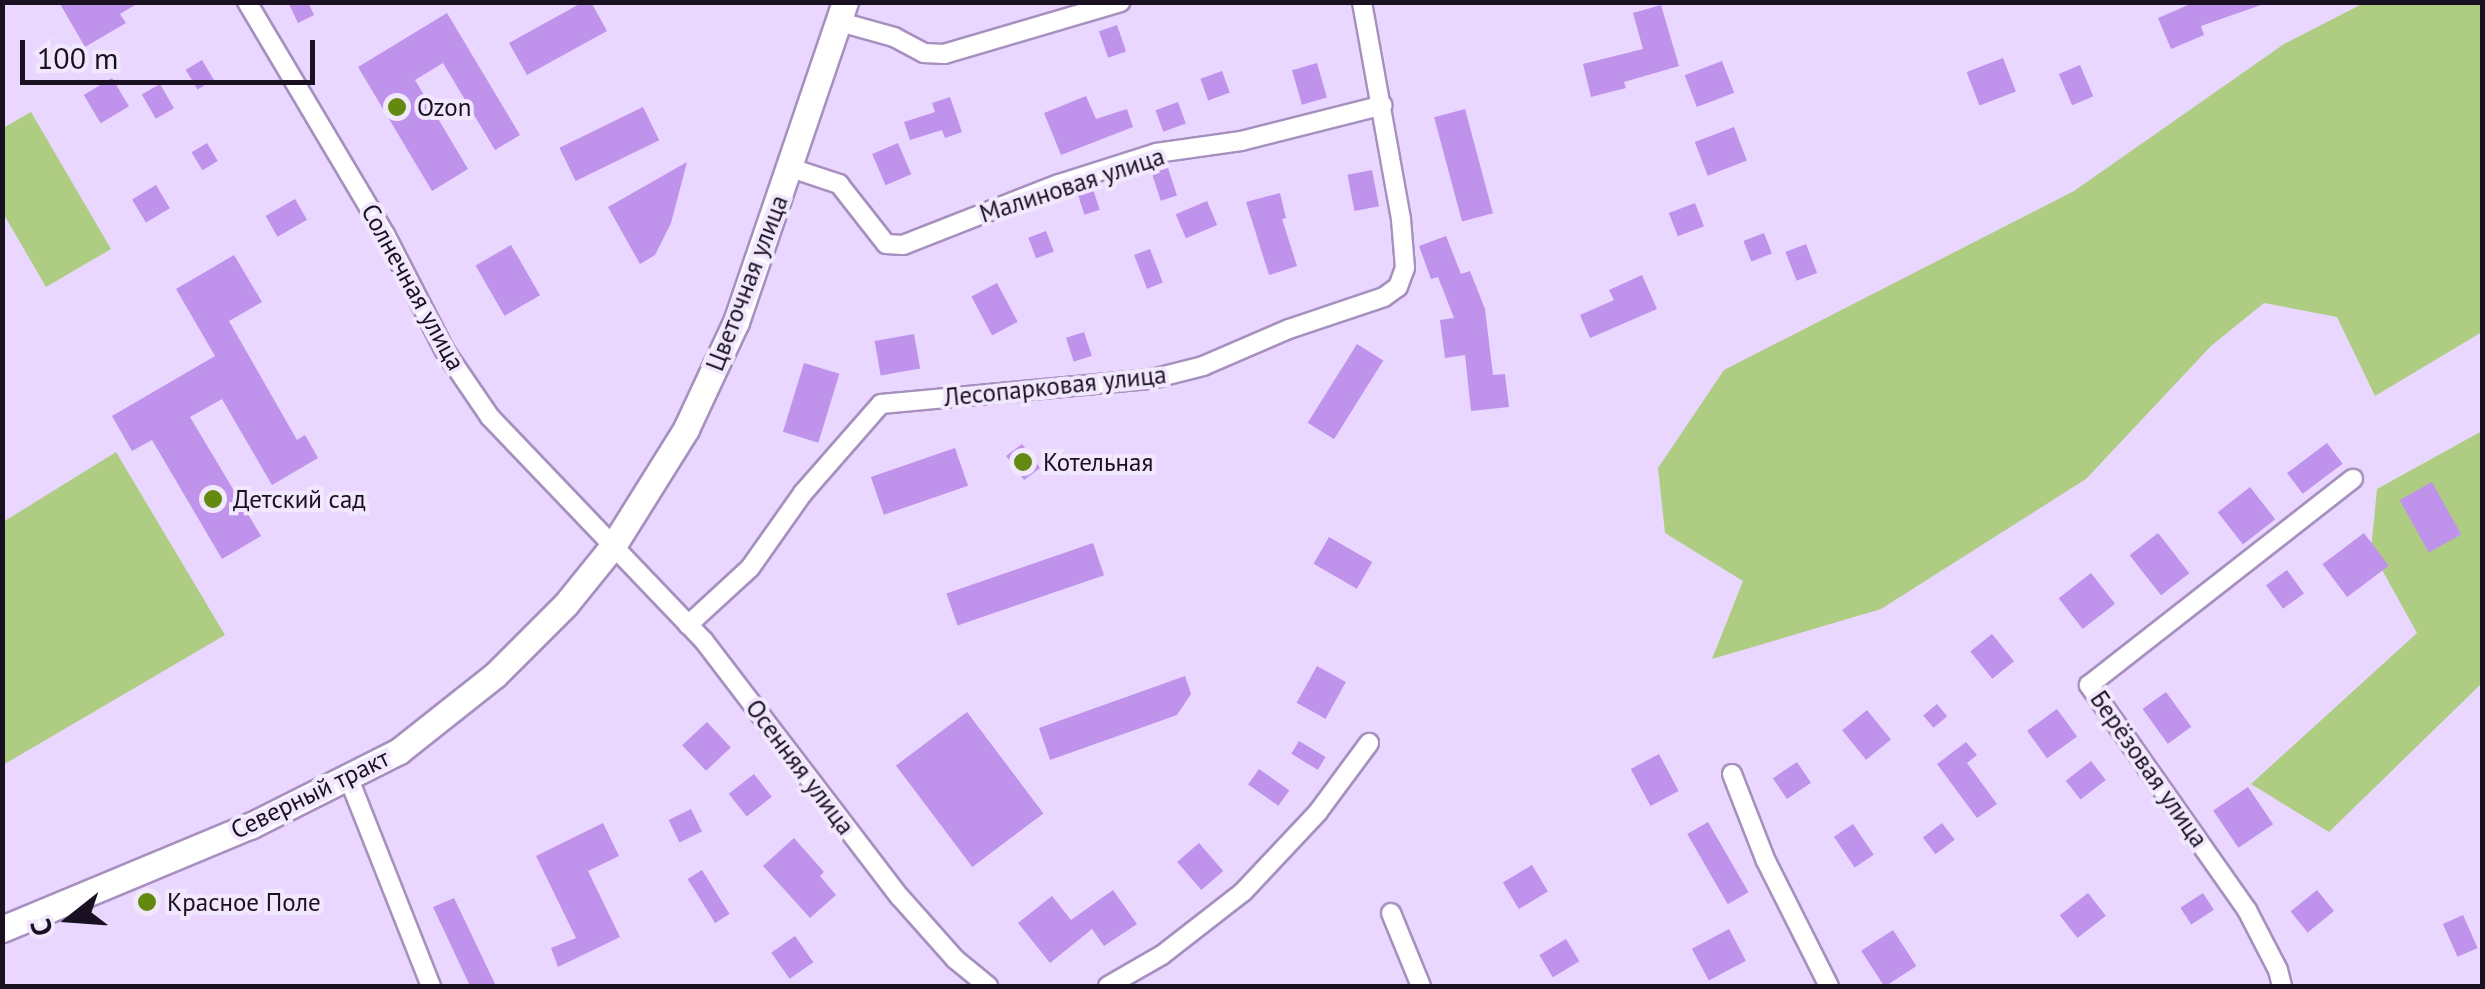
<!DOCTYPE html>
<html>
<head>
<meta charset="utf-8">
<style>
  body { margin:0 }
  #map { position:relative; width:2485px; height:989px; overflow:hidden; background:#ead7ff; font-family:"PT Sans",sans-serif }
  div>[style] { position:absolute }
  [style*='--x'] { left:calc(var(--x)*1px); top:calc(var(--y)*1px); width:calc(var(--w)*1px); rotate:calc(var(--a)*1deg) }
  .green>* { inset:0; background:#aecc82 }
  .building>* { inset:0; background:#bf92ec; transform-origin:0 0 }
  .roads { filter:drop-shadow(2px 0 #a790bf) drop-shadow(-2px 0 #a790bf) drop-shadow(0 2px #a790bf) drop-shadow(0 -2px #a790bf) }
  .street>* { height:18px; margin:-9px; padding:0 9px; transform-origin:9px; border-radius:9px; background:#fff }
  .secondary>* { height:25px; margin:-12.5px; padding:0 12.5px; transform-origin:12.5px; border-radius:12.5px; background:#fff }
  .dots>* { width:28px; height:28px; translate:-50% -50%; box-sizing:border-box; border:5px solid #f2e8fd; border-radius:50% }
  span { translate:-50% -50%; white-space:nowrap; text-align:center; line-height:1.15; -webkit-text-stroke:8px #f2e8fd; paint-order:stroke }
  .poi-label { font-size:25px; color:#191022 }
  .left { translate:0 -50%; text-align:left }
  .street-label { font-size:25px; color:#191022 }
  .frame { position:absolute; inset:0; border:5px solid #191022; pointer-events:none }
  .north { position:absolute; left:20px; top:869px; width:100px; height:100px; -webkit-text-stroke:8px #f2e8fd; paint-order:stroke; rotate:253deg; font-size:28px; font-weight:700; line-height:40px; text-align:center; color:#191022 }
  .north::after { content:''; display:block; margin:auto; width:35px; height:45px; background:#191022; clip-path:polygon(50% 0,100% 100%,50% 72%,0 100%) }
  .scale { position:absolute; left:20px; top:40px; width:295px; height:45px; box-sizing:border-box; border:5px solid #191022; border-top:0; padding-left:12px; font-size:30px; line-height:35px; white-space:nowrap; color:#191022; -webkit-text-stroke:8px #f2e8fd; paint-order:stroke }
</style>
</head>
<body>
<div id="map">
  <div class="green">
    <div style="clip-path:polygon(2364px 3px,2482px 3px,2482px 332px,2375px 396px,2337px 317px,2264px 303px,2211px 346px,2086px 479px,1881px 609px,1712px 659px,1743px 581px,1665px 533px,1658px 468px,1724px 370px,2074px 191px,2284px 44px)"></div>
    <div style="clip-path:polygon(31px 112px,111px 249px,46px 287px,3px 213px,3px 128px)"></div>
    <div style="clip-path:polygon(2482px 431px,2482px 683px,2329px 832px,2251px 784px,2417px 633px,2371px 550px,2377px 489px)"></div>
    <div style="clip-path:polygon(116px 452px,225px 635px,3px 765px,3px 522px)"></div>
  </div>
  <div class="building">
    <div style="clip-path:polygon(59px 2px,140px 2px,120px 14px,126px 23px,85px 47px)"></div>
    <div style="clip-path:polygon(288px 2px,308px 2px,314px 15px,298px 23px)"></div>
    <div style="clip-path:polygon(583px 2px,591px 2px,607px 31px,527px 75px,509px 43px)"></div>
    <div style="clip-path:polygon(2195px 2px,2260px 2px,2261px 5px,2201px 26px,2204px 35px,2171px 49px,2158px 18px)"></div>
    <div style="clip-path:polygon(1661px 5px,1679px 66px,1624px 82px,1626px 88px,1591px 97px,1583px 64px,1643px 49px,1633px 13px)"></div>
    <div style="clip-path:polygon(447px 13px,520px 135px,495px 150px,443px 63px,415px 80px,468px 169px,432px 191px,358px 67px)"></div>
    <div style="left:1117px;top:25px;width:28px;height:19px;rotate:71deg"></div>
    <div style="left:2003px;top:58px;width:36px;height:39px;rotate:69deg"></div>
    <div style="left:202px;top:60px;width:23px;height:19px;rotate:59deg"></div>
    <div style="left:1722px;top:61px;width:34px;height:40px;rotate:69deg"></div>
    <div style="left:1317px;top:63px;width:36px;height:26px;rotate:74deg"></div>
    <div style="left:2080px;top:65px;width:34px;height:23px;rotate:67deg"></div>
    <div style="left:1222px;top:71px;width:23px;height:23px;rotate:70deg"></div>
    <div style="left:112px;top:78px;width:33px;height:33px;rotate:59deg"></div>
    <div style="left:160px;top:84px;width:28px;height:21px;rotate:60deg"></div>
    <div style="clip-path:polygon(1086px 96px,1096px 119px,1127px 109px,1133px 127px,1061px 155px,1044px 113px)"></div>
    <div style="clip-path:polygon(950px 97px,962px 132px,945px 138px,942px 130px,910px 140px,904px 122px,935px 112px,932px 103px)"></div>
    <div style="left:1178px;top:102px;width:23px;height:24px;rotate:70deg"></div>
    <div style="left:643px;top:107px;width:37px;height:93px;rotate:64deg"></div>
    <div style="left:1465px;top:109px;width:108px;height:32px;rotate:75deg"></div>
    <div style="left:1734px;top:127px;width:36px;height:42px;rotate:69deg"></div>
    <div style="left:207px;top:143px;width:21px;height:18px;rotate:59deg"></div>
    <div style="left:898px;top:143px;width:34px;height:28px;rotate:67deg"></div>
    <div style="clip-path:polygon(687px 162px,671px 223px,655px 255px,640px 264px,608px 207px)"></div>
    <div style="left:1168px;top:168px;width:29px;height:17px;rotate:72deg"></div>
    <div style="left:1372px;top:170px;width:37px;height:25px;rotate:79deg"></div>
    <div style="left:156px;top:185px;width:27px;height:28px;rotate:59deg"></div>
    <div style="left:1092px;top:186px;width:25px;height:16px;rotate:72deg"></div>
    <div style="clip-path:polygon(1280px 193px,1286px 218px,1282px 219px,1297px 266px,1269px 275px,1246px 202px)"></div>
    <div style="left:295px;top:199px;width:24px;height:34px;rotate:60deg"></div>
    <div style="left:1207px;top:201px;width:26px;height:34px;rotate:67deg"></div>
    <div style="left:1695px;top:203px;width:25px;height:28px;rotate:69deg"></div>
    <div style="left:1046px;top:231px;width:22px;height:19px;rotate:69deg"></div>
    <div style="left:1764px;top:233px;width:22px;height:22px;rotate:69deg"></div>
    <div style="clip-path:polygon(1446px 236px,1461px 274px,1470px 271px,1485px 309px,1493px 375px,1505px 374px,1509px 407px,1471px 411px,1465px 355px,1445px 358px,1440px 320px,1454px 318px,1438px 277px,1431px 279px,1419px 246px)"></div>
    <div style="left:1806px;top:244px;width:31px;height:22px;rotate:69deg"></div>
    <div style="left:511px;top:245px;width:58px;height:41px;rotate:60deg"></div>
    <div style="left:1150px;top:249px;width:36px;height:17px;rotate:69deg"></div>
    <div style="clip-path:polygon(234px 255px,262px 302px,229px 321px,297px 440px,305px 435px,318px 458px,272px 485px,222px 399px,190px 417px,261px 536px,222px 559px,152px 440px,132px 451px,112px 416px,215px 356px,176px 289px)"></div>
    <div style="clip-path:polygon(1642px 275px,1657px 309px,1590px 338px,1580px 315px,1614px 300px,1609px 290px)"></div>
    <div style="left:997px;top:283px;width:44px;height:29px;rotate:62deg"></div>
    <div style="left:1084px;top:332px;width:25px;height:19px;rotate:72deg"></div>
    <div style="left:914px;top:334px;width:35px;height:40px;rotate:80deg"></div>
    <div style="left:1357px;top:344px;width:31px;height:93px;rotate:32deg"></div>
    <div style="left:804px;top:363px;width:37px;height:72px;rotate:17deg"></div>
    <div style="left:2327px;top:443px;width:26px;height:50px;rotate:53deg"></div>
    <div style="left:1022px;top:444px;width:30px;height:20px;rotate:53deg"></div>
    <div style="left:955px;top:448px;width:40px;height:89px;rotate:71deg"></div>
    <div style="left:2432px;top:482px;width:60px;height:37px;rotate:61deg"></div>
    <div style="left:2250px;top:487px;width:41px;height:41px;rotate:52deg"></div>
    <div style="left:2158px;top:533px;width:51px;height:36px;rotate:52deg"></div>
    <div style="left:2364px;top:533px;width:41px;height:52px;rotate:53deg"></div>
    <div style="left:1329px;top:537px;width:50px;height:31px;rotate:30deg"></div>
    <div style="left:1093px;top:543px;width:34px;height:155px;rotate:71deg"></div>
    <div style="left:2287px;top:570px;width:29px;height:26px;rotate:54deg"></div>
    <div style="left:2091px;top:573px;width:39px;height:41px;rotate:52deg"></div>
    <div style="left:1992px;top:634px;width:35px;height:28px;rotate:51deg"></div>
    <div style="left:1317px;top:666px;width:33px;height:42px;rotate:29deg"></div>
    <div style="clip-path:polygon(1185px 676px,1191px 694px,1177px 715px,1050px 760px,1039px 728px)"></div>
    <div style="left:2166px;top:692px;width:43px;height:29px;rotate:54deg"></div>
    <div style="left:1937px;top:704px;width:16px;height:18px;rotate:50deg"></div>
    <div style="left:2057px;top:709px;width:34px;height:37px;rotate:54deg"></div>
    <div style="left:1867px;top:710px;width:38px;height:32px;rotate:51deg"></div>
    <div style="left:967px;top:712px;width:127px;height:89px;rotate:53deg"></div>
    <div style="left:707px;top:722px;width:35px;height:34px;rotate:47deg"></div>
    <div style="left:1299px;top:741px;width:31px;height:15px;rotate:31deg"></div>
    <div style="clip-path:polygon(1966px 742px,1977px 755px,1967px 763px,1997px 804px,1977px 818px,1937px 764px)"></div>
    <div style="left:1659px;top:754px;width:42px;height:32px;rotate:62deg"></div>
    <div style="left:2091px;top:761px;width:24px;height:32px;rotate:52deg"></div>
    <div style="left:1797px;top:762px;width:25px;height:29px;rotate:56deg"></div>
    <div style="left:1259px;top:769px;width:37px;height:19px;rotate:35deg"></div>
    <div style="left:754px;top:774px;width:29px;height:32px;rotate:52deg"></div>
    <div style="left:2248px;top:787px;width:45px;height:42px;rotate:56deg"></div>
    <div style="left:691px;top:809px;width:25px;height:25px;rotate:64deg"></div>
    <div style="left:1708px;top:822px;width:81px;height:24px;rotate:60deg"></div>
    <div style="clip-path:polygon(603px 823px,619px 856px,588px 871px,620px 937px,558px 967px,551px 948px,576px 938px,536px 856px)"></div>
    <div style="left:1942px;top:823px;width:21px;height:24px;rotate:53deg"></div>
    <div style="left:1853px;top:824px;width:37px;height:23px;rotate:56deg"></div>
    <div style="clip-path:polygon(794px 838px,824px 872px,820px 876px,836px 895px,810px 918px,763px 866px)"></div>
    <div style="left:1199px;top:843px;width:37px;height:29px;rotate:49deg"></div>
    <div style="left:1532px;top:865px;width:31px;height:34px;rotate:59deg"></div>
    <div style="left:702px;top:870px;width:52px;height:17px;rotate:58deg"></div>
    <div style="clip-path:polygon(1113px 890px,1137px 924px,1104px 946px,1092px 929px,1050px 963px,1018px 923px,1052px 896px,1071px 920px)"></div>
    <div style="left:2317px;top:890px;width:27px;height:34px;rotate:51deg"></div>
    <div style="left:2088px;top:893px;width:29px;height:36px;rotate:52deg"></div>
    <div style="left:2203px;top:893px;width:20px;height:27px;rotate:57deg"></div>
    <div style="clip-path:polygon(454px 898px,496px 986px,470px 986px,433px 907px)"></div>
    <div style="left:2463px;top:915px;width:36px;height:22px;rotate:66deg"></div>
    <div style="left:1729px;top:929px;width:36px;height:42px;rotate:62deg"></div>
    <div style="left:1893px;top:930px;width:43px;height:38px;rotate:57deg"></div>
    <div style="left:795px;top:936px;width:32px;height:29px;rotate:55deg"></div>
    <div style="left:1566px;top:939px;width:26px;height:31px;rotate:59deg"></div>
  </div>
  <div class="roads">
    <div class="street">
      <div style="--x:247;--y:2;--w:270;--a:59.3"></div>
      <div style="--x:385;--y:234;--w:131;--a:62.9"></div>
      <div style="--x:445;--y:351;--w:80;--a:55.7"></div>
      <div style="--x:490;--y:417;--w:310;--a:46.3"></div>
      <div style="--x:704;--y:641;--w:322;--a:52.6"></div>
      <div style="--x:900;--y:897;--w:83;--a:48.4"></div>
      <div style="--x:955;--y:959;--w:43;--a:39.3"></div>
      <div style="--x:840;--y:22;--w:56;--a:15.5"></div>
      <div style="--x:894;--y:37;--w:34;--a:28"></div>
      <div style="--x:924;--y:53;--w:20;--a:3"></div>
      <div style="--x:944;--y:54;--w:184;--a:-16.4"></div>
      <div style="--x:791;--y:168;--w:51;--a:18.4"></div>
      <div style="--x:839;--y:184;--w:76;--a:51.9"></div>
      <div style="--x:886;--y:244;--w:17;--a:3"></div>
      <div style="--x:903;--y:245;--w:168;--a:-21.4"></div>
      <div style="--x:1059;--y:184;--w:102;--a:-17.7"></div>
      <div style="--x:1156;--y:153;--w:86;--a:-8"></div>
      <div style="--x:1241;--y:141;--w:146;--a:-14.2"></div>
      <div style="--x:688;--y:625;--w:84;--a:-42.6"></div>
      <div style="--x:750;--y:568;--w:92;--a:-54.8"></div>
      <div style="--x:803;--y:493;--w:118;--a:-48.8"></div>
      <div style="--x:881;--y:404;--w:272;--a:-5.3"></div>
      <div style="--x:1152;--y:379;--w:53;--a:-14.3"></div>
      <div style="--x:1203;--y:366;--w:94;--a:-23.3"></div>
      <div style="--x:1289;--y:329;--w:100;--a:-18.6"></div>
      <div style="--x:1384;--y:297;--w:17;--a:-36"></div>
      <div style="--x:1398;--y:287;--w:20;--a:-70"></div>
      <div style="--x:1405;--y:268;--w:49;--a:-94.7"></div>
      <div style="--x:1401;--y:219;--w:220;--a:-100.2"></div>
      <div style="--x:1732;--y:774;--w:93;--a:68.7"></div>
      <div style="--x:1766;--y:861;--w:140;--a:63.3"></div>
      <div style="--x:349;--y:779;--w:223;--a:68.4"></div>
      <div style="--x:1391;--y:913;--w:79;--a:67.7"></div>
      <div style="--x:1108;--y:986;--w:62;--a:-29.9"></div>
      <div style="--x:1162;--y:955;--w:103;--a:-37.9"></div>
      <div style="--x:1243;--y:892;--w:110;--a:-46.8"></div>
      <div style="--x:1318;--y:812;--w:86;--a:-53.5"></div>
      <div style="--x:2282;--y:986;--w:16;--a:-104"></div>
      <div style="--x:2278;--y:970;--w:68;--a:-117.3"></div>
      <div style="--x:2247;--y:910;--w:275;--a:-125.1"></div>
      <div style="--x:2089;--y:685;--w:335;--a:-38"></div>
    </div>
    <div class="secondary">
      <div style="--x:2;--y:929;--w:269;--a:-22.6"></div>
      <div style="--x:250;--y:826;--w:167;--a:-26.7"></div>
      <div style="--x:399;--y:751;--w:122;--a:-38.4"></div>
      <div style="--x:495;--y:675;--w:100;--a:-45"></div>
      <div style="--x:566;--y:604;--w:75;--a:-51"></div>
      <div style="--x:613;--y:546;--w:138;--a:-58"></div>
      <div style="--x:686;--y:429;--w:118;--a:-65"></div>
      <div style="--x:736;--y:322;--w:338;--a:-71.2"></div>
    </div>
  </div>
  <div class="dots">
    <div style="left:397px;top:107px;background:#64890f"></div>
    <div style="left:1023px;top:462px;background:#64890f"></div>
    <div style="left:213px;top:499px;background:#64890f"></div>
    <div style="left:147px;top:902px;background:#64890f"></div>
  </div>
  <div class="poi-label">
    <span class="left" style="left:417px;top:107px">Ozon</span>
    <span class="left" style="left:1043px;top:462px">Котельная</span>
    <span class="left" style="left:233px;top:499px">Детский сад</span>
    <span class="left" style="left:167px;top:902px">Красное Поле</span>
  </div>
  <div class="street-label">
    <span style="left:1072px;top:185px;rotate:-18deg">Малиновая улица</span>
    <span style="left:747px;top:283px;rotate:-69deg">Цветочная улица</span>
    <span style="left:413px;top:287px;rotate:61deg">Солнечная улица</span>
    <span style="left:1055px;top:386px;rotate:-6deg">Лесопарковая улица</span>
    <span style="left:800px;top:767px;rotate:53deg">Осенняя улица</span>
    <span style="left:2149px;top:769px;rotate:55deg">Берёзовая улица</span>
    <span style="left:310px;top:794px;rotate:-26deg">Северный тракт</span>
  </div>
  <div class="frame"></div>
  <div class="north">С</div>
  <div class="scale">100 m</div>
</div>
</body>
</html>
